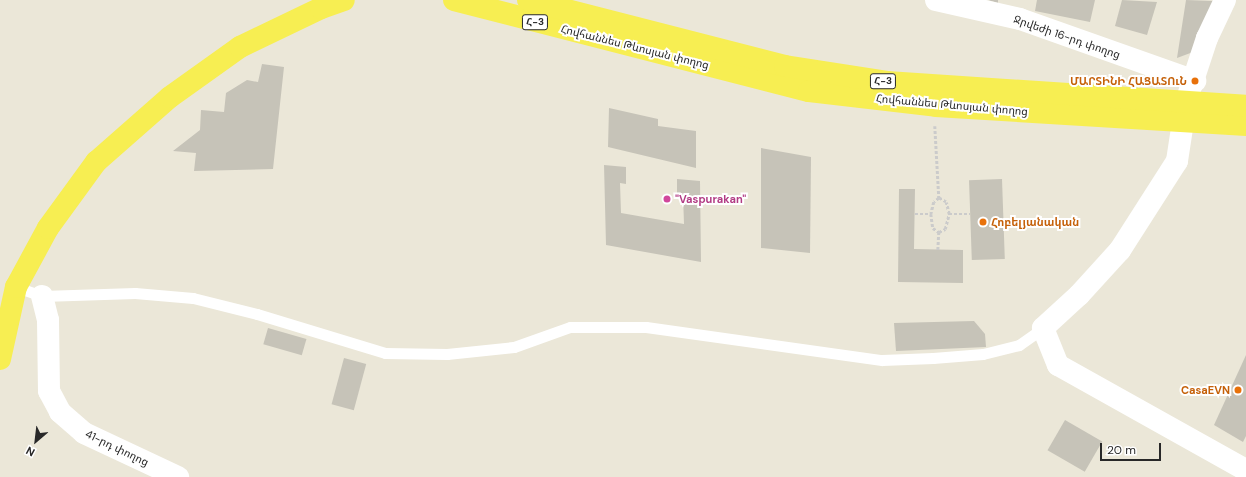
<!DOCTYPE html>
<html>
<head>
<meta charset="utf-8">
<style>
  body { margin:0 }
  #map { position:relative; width:1246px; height:477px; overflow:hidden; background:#ebe7d8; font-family:"DM Sans","Noto Sans Armenian",sans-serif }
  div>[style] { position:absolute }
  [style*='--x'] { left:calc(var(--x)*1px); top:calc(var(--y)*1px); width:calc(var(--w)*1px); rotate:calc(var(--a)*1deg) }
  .building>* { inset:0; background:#c6c3b8; transform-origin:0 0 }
  .path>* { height:2.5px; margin-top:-1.25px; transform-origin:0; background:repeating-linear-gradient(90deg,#cbcbcb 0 3px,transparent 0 5px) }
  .lane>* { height:11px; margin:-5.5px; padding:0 5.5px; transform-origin:5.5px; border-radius:5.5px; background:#fff }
  .street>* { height:22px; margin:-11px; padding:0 11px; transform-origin:11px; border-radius:11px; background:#fff }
  .primary>* { height:22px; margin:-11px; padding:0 11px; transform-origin:11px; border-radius:11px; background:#f7ee52 }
  .dots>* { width:11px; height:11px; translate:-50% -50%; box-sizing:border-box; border:2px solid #fff; border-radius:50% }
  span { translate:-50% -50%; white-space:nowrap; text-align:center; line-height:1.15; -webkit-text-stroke:4px #fff; paint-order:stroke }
  .shield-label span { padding:1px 3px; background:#fff; border:1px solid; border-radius:3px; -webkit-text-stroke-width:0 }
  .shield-label { font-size:10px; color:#282828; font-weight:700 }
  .street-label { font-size:11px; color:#282828 }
  .food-label { font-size:11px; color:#c56008; font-weight:700 }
  .right { translate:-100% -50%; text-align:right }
  .left { translate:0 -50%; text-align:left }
  .hotel-label { font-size:11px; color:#b23c85; font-weight:700 }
  .north { position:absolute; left:16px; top:421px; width:40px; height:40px; -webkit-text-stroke:3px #fff; paint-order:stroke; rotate:208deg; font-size:11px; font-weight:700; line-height:16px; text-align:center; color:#282828 }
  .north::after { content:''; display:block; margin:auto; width:14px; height:18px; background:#282828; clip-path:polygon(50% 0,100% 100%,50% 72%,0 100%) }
  .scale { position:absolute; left:1100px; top:443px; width:61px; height:18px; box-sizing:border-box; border:2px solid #282828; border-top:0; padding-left:5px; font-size:12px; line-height:14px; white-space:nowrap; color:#282828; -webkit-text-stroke:3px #fff; paint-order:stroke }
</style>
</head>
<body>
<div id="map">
  <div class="building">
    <div style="clip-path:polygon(988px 0,998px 0,998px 3px)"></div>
    <div style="clip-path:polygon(1037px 0,1095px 0,1090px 22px,1035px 11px)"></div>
    <div style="clip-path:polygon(1122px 0,1157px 2px,1147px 35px,1115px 26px)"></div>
    <div style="clip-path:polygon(1186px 0,1213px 1px,1193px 52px,1177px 58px)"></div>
    <div style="clip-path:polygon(262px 64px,284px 67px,273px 169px,194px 171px,196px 153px,173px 151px,200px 130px,201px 110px,224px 112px,226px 93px,247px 80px,258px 82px)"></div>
    <div style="clip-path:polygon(609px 108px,658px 119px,658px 126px,696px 131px,696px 168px,608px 147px)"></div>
    <div style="clip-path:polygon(761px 148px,811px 157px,810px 253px,761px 248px)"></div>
    <div style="clip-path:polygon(604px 165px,626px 167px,626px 184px,620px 183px,621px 213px,684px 224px,683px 195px,677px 195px,677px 179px,700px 181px,701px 262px,606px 245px)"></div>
    <div style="left:1002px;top:179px;width:80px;height:33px;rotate:88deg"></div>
    <div style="clip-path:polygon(899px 189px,915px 189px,914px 249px,963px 250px,963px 283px,898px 282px)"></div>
    <div style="clip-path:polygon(974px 321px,985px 334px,986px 347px,896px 351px,894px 323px)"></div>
    <div style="left:268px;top:328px;width:40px;height:17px;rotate:16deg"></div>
    <div style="clip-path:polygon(1246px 355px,1246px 436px,1243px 442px,1214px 425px)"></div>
    <div style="left:344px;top:358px;width:23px;height:48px;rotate:15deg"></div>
    <div style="left:1065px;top:420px;width:43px;height:35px;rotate:30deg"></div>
  </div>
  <div class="path">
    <div style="--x:935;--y:126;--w:72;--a:86.8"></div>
    <div style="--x:939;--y:198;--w:6;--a:141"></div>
    <div style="--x:934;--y:202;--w:12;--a:104"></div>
    <div style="--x:931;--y:214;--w:14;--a:82"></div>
    <div style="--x:933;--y:228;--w:7;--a:34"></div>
    <div style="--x:939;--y:232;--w:18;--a:93"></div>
    <div style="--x:915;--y:214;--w:16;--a:0"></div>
    <div style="--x:949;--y:214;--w:21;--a:0"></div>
    <div style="--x:939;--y:232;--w:7;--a:-27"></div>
    <div style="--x:945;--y:229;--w:16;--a:-75"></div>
    <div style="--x:949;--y:214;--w:12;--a:-104"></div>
    <div style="--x:946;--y:202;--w:8;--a:-150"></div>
  </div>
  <div class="lane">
    <div style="--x:16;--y:287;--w:28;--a:19"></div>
    <div style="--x:42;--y:296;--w:93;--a:-1.8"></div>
    <div style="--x:135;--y:293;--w:58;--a:4.9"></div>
    <div style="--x:193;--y:298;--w:66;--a:14"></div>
    <div style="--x:257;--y:314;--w:134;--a:16.9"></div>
    <div style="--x:385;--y:353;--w:62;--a:0.9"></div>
    <div style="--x:447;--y:354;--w:67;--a:-6"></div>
    <div style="--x:514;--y:347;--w:59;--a:-19.7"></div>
    <div style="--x:570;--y:327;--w:76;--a:0"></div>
    <div style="--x:646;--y:327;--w:238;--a:8"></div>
    <div style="--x:882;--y:360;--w:51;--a:-2.2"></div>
    <div style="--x:933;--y:358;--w:50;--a:-4.6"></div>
    <div style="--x:983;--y:354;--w:37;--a:-14"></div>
    <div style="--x:1019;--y:345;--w:29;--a:-35"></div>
  </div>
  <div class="street">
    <div style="--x:936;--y:0;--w:86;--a:12.7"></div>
    <div style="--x:1020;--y:19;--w:186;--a:19.5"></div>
    <div style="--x:1225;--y:0;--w:42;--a:115.3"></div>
    <div style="--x:1207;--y:38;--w:67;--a:108.2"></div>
    <div style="--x:1186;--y:102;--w:60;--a:98.7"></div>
    <div style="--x:1177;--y:161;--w:106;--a:122.6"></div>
    <div style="--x:1120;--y:250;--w:61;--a:132.3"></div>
    <div style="--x:1079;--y:295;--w:49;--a:137.5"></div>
    <div style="--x:1043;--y:328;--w:40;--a:68"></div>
    <div style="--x:1058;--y:365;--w:215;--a:29.2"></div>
    <div style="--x:42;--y:296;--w:25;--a:76"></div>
    <div style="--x:48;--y:320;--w:71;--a:89.2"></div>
    <div style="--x:49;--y:391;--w:24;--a:62"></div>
    <div style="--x:60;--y:412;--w:32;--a:41"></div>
    <div style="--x:84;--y:433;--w:104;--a:25.1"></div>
  </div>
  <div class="primary">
    <div style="--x:454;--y:0;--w:366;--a:14.4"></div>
    <div style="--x:809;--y:91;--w:128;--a:6.7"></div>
    <div style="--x:936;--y:106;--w:311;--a:3.5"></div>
    <div style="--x:528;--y:0;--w:265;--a:14.4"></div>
    <div style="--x:785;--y:66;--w:103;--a:8.9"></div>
    <div style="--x:887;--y:82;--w:360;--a:3.8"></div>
    <div style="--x:0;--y:359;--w:74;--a:-77.5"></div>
    <div style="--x:16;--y:287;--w:67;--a:-61.5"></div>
    <div style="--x:48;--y:228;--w:82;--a:-54"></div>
    <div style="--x:96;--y:162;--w:98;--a:-41.3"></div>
    <div style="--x:170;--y:97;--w:86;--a:-35.5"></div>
    <div style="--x:240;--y:47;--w:90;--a:-25.7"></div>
    <div style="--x:321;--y:8;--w:24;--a:-19"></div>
  </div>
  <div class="dots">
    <div style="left:1195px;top:81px;background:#e8710a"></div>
    <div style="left:667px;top:199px;background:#d1479c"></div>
    <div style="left:983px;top:222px;background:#e8710a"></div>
    <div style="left:1238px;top:390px;background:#e8710a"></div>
  </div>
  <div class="shield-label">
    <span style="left:535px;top:22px">Հ-3</span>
    <span style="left:883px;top:81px">Հ-3</span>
  </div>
  <div class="street-label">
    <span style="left:1067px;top:37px;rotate:19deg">Ջրվեժի 16-րդ փողոց</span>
    <span style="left:635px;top:47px;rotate:14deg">Հովհաննես Թևոսյան փողոց</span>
    <span style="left:952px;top:105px;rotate:5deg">Հովհաննես Թևոսյան փողոց</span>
    <span style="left:117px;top:448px;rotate:26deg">41-րդ փողոց</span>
  </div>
  <div class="food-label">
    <span class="right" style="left:1187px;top:81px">ՄԱՐՏԻՆԻ ՀԱՑԱՏՈւՆ</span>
    <span class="left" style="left:991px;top:222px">Հոբելյանական</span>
    <span class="right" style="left:1230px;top:390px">CasaEVN</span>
  </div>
  <div class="hotel-label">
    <span class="left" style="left:675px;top:199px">"Vaspurakan"</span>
  </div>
  <div class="north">N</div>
  <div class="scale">20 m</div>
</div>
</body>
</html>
